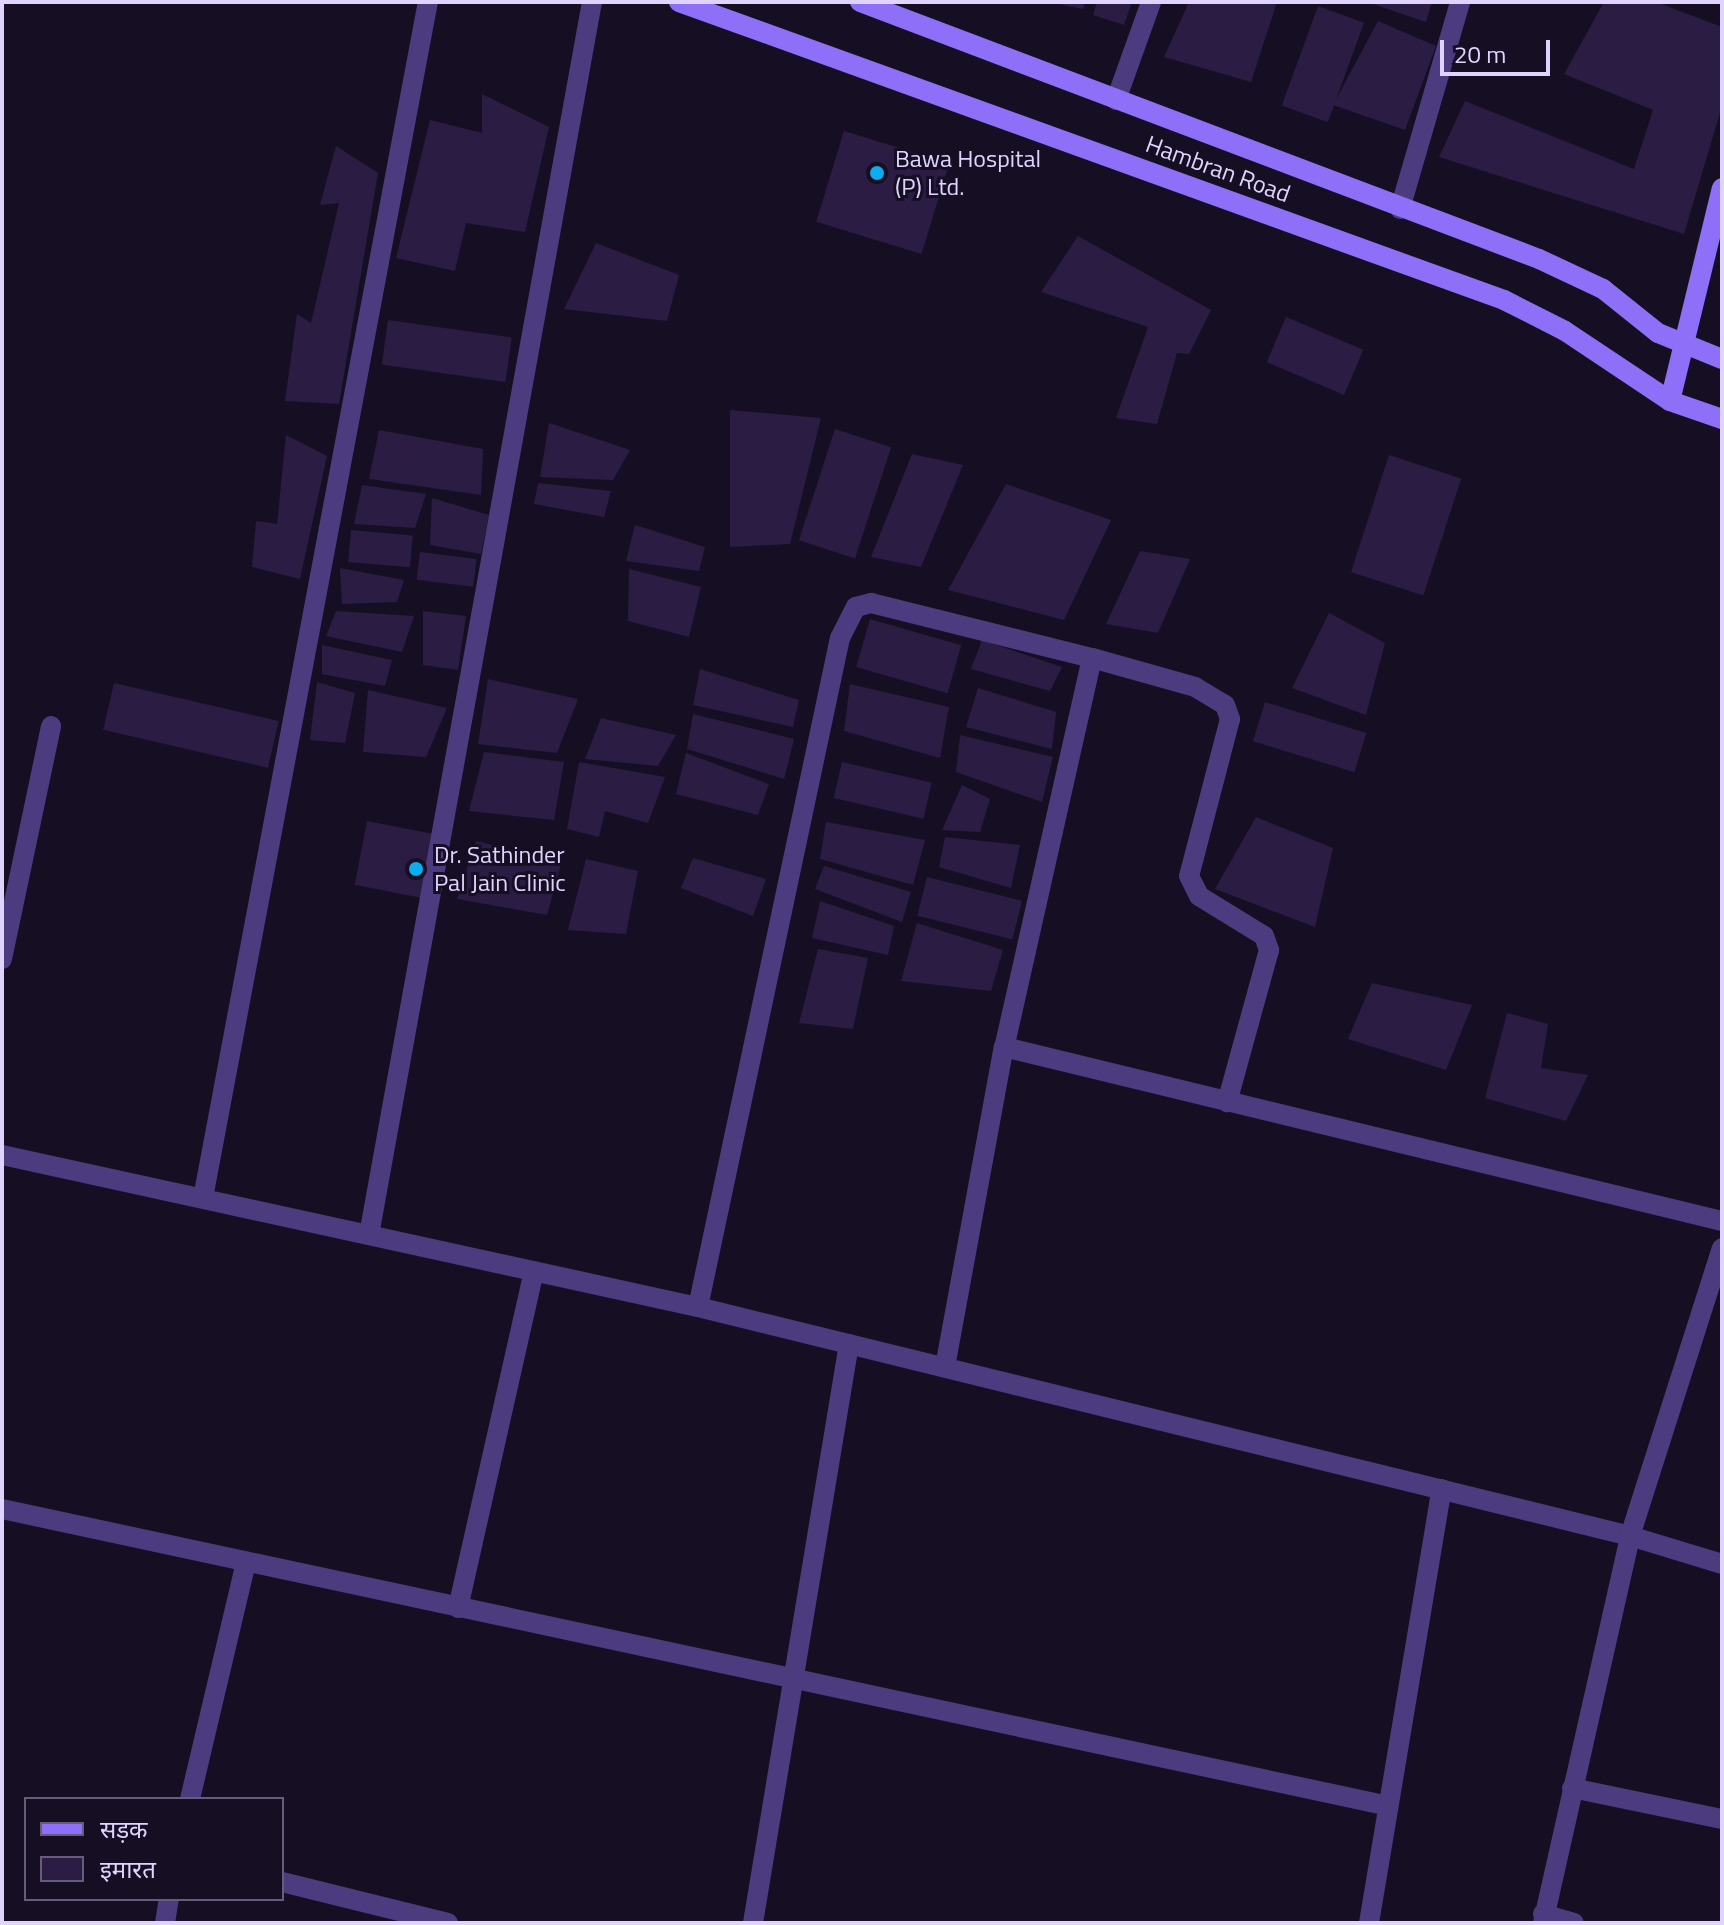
<!DOCTYPE html>
<html>
<head>
<meta charset="utf-8">
<style>
  body { margin:0 }
  #map { position:relative; width:1724px; height:1925px; overflow:hidden; background:#160f23; font-family:"Titillium Web","Noto Sans Devanagari",sans-serif }
  div>[style] { position:absolute }
  [style*='--x'] { left:calc(var(--x)*1px); top:calc(var(--y)*1px); width:calc(var(--w)*1px); rotate:calc(var(--a)*1deg) }
  .building>* { inset:0; background:#2b1c43; transform-origin:0 0 }
  .street>* { height:20px; margin:-10px; padding:0 10px; transform-origin:10px; border-radius:10px; background:#4c3c7f }
  .secondary>* { height:20px; margin:-10px; padding:0 10px; transform-origin:10px; border-radius:10px; background:#8d6ff8 }
  .dots>* { width:22px; height:22px; translate:-50% -50%; box-sizing:border-box; border:4px solid #160f23; border-radius:50% }
  span { translate:-50% -50%; white-space:nowrap; text-align:center; line-height:1.15; -webkit-text-stroke:6px #160f23; paint-order:stroke }
  .poi-label { font-size:24px; color:#e0d3fd }
  .left { translate:0 -50%; text-align:left }
  .street-label { font-size:24px; color:#e0d3fd }
  .frame { position:absolute; inset:0; border:4px solid #e0d3fd; pointer-events:none }
  .legend { position:absolute; left:24px; top:1797px; width:260px; height:104px; box-sizing:border-box; background:#160f23; border:2px solid #675d7a; margin:0; padding:10px 14px; list-style:none; font-size:24px; color:#e0d3fd }
  .legend li { display:flex; align-items:center; gap:16px; height:40px }
  .legend b { width:40px; border:2px solid #675d7a }
  .scale { position:absolute; left:1440px; top:40px; width:110px; height:36px; box-sizing:border-box; border:4px solid #e0d3fd; border-top:0; padding-left:10px; font-size:24px; line-height:28px; white-space:nowrap; color:#e0d3fd; -webkit-text-stroke:6px #160f23; paint-order:stroke }
</style>
</head>
<body>
<div id="map">
  <div class="building">
    <div style="clip-path:polygon(1048px 2px,1085px 2px,1083px 9px)"></div>
    <div style="clip-path:polygon(1097px 2px,1132px 2px,1124px 25px,1093px 15px)"></div>
    <div style="clip-path:polygon(1189px 2px,1277px 2px,1251px 82px,1164px 57px)"></div>
    <div style="clip-path:polygon(1367px 2px,1432px 2px,1426px 22px)"></div>
    <div style="clip-path:polygon(1604px 2px,1656px 2px,1722px 27px,1722px 106px,1684px 234px,1439px 157px,1465px 101px,1634px 169px,1653px 110px,1564px 74px)"></div>
    <div style="left:1318px;top:6px;width:49px;height:106px;rotate:20deg"></div>
    <div style="clip-path:polygon(1378px 21px,1436px 46px,1405px 130px,1333px 105px)"></div>
    <div style="clip-path:polygon(482px 94px,549px 127px,525px 232px,466px 223px,455px 271px,396px 258px,430px 120px,482px 133px)"></div>
    <div style="left:844px;top:131px;width:110px;height:95px;rotate:17deg"></div>
    <div style="clip-path:polygon(336px 146px,378px 173px,339px 404px,285px 401px,297px 314px,311px 323px,339px 203px,320px 205px)"></div>
    <div style="clip-path:polygon(1078px 236px,1211px 310px,1189px 354px,1177px 353px,1157px 424px,1116px 418px,1148px 327px,1041px 292px)"></div>
    <div style="clip-path:polygon(596px 243px,679px 275px,667px 321px,564px 309px)"></div>
    <div style="left:1286px;top:317px;width:84px;height:49px;rotate:23deg"></div>
    <div style="left:388px;top:320px;width:125px;height:45px;rotate:8deg"></div>
    <div style="clip-path:polygon(730px 410px,821px 418px,790px 544px,730px 547px)"></div>
    <div style="clip-path:polygon(549px 423px,630px 450px,613px 480px,540px 477px)"></div>
    <div style="left:835px;top:429px;width:59px;height:117px;rotate:18deg"></div>
    <div style="clip-path:polygon(379px 430px,483px 449px,481px 495px,369px 479px)"></div>
    <div style="clip-path:polygon(286px 435px,327px 456px,300px 579px,252px 567px,256px 521px,277px 524px)"></div>
    <div style="clip-path:polygon(912px 454px,963px 465px,921px 567px,871px 557px)"></div>
    <div style="left:1389px;top:455px;width:76px;height:123px;rotate:18deg"></div>
    <div style="clip-path:polygon(538px 483px,611px 491px,604px 517px,534px 504px)"></div>
    <div style="clip-path:polygon(1006px 484px,1111px 520px,1064px 620px,948px 590px)"></div>
    <div style="clip-path:polygon(362px 485px,426px 494px,415px 528px,354px 524px)"></div>
    <div style="clip-path:polygon(432px 498px,489px 515px,481px 554px,430px 545px)"></div>
    <div style="clip-path:polygon(635px 525px,705px 547px,699px 571px,626px 561px)"></div>
    <div style="left:351px;top:530px;width:62px;height:32px;rotate:5deg"></div>
    <div style="clip-path:polygon(1140px 551px,1190px 559px,1158px 633px,1106px 624px)"></div>
    <div style="left:420px;top:552px;width:57px;height:28px;rotate:7deg"></div>
    <div style="clip-path:polygon(340px 568px,404px 580px,397px 602px,342px 604px)"></div>
    <div style="clip-path:polygon(629px 569px,701px 587px,689px 637px,628px 621px)"></div>
    <div style="clip-path:polygon(336px 611px,414px 616px,402px 652px,326px 636px)"></div>
    <div style="clip-path:polygon(423px 611px,466px 616px,458px 670px,423px 665px)"></div>
    <div style="clip-path:polygon(1329px 613px,1385px 643px,1366px 715px,1292px 688px)"></div>
    <div style="left:870px;top:619px;width:95px;height:50px;rotate:16deg"></div>
    <div style="clip-path:polygon(982px 640px,1062px 667px,1050px 691px,971px 669px)"></div>
    <div style="clip-path:polygon(322px 645px,392px 660px,385px 686px,322px 674px)"></div>
    <div style="clip-path:polygon(700px 669px,799px 700px,793px 727px,693px 705px)"></div>
    <div style="clip-path:polygon(488px 679px,578px 699px,557px 753px,478px 744px)"></div>
    <div style="clip-path:polygon(317px 682px,355px 693px,345px 743px,310px 740px)"></div>
    <div style="left:114px;top:683px;width:169px;height:48px;rotate:13deg"></div>
    <div style="clip-path:polygon(850px 684px,949px 707px,940px 758px,844px 731px)"></div>
    <div style="clip-path:polygon(978px 688px,1056px 712px,1052px 749px,966px 727px)"></div>
    <div style="clip-path:polygon(368px 690px,447px 708px,426px 757px,363px 752px)"></div>
    <div style="left:1265px;top:702px;width:106px;height:41px;rotate:17deg"></div>
    <div style="clip-path:polygon(693px 714px,794px 739px,784px 779px,687px 749px)"></div>
    <div style="clip-path:polygon(601px 718px,676px 735px,658px 766px,585px 759px)"></div>
    <div style="clip-path:polygon(960px 735px,1053px 757px,1042px 802px,956px 772px)"></div>
    <div style="clip-path:polygon(484px 752px,564px 762px,554px 820px,469px 811px)"></div>
    <div style="clip-path:polygon(686px 753px,769px 784px,758px 815px,676px 794px)"></div>
    <div style="clip-path:polygon(579px 762px,665px 777px,648px 823px,605px 811px,599px 837px,567px 829px)"></div>
    <div style="left:842px;top:762px;width:92px;height:37px;rotate:13deg"></div>
    <div style="clip-path:polygon(962px 785px,990px 799px,980px 832px,942px 830px)"></div>
    <div style="clip-path:polygon(1256px 817px,1333px 848px,1315px 927px,1215px 889px)"></div>
    <div style="left:367px;top:821px;width:69px;height:65px;rotate:11deg"></div>
    <div style="clip-path:polygon(826px 822px,925px 840px,913px 885px,820px 859px)"></div>
    <div style="clip-path:polygon(945px 837px,1020px 845px,1011px 888px,939px 867px)"></div>
    <div style="clip-path:polygon(476px 841px,562px 861px,547px 915px,457px 899px)"></div>
    <div style="clip-path:polygon(693px 858px,766px 879px,753px 916px,681px 888px)"></div>
    <div style="clip-path:polygon(586px 859px,638px 871px,626px 934px,568px 930px)"></div>
    <div style="clip-path:polygon(824px 866px,911px 892px,902px 922px,815px 889px)"></div>
    <div style="left:927px;top:877px;width:98px;height:40px;rotate:14deg"></div>
    <div style="clip-path:polygon(820px 901px,894px 926px,888px 955px,812px 938px)"></div>
    <div style="clip-path:polygon(917px 923px,1003px 950px,991px 991px,901px 981px)"></div>
    <div style="clip-path:polygon(818px 949px,868px 958px,853px 1029px,799px 1023px)"></div>
    <div style="clip-path:polygon(1372px 983px,1472px 1005px,1446px 1070px,1348px 1039px)"></div>
    <div style="clip-path:polygon(1507px 1013px,1548px 1024px,1541px 1068px,1588px 1075px,1566px 1121px,1485px 1098px)"></div>
  </div>
  <div class="street">
    <div style="--x:1116;--y:100;--w:104;--a:-70.3"></div>
    <div style="--x:1400;--y:209;--w:216;--a:-73.8"></div>
    <div style="--x:1092;--y:658;--w:107;--a:15.7"></div>
    <div style="--x:1195;--y:687;--w:35;--a:31"></div>
    <div style="--x:1225;--y:705;--w:15;--a:70"></div>
    <div style="--x:1230;--y:719;--w:162;--a:104.6"></div>
    <div style="--x:1189;--y:876;--w:22;--a:63"></div>
    <div style="--x:1199;--y:896;--w:76;--a:31.6"></div>
    <div style="--x:1264;--y:936;--w:15;--a:70"></div>
    <div style="--x:1269;--y:950;--w:158;--a:105.4"></div>
    <div style="--x:2;--y:959;--w:238;--a:-78.1"></div>
    <div style="--x:2;--y:1155;--w:712;--a:12.32"></div>
    <div style="--x:698;--y:1307;--w:960;--a:13.8"></div>
    <div style="--x:1630;--y:1536;--w:96;--a:16.9"></div>
    <div style="--x:203;--y:1198;--w:1217;--a:-79.35"></div>
    <div style="--x:369;--y:1235;--w:1253;--a:-79.75"></div>
    <div style="--x:698;--y:1307;--w:684;--a:-78.02"></div>
    <div style="--x:840;--y:638;--w:35;--a:-63"></div>
    <div style="--x:856;--y:607;--w:16;--a:-15"></div>
    <div style="--x:871;--y:603;--w:228;--a:14"></div>
    <div style="--x:1092;--y:658;--w:399;--a:102.7"></div>
    <div style="--x:1004;--y:1047;--w:739;--a:13.62"></div>
    <div style="--x:945;--y:1367;--w:325;--a:-79.6"></div>
    <div style="--x:2;--y:1509;--w:1417;--a:12.09"></div>
    <div style="--x:458;--y:1608;--w:345;--a:-77.3"></div>
    <div style="--x:1572;--y:1788;--w:153;--a:11.7"></div>
    <div style="--x:190;--y:1799;--w:244;--a:-76.7"></div>
    <div style="--x:282;--y:1882;--w:171;--a:13.9"></div>
    <div style="--x:1543;--y:1914;--w:32;--a:16"></div>
    <div style="--x:165;--y:1923;--w:24;--a:-81"></div>
    <div style="--x:753;--y:1923;--w:587;--a:-80.59"></div>
    <div style="--x:1369;--y:1923;--w:440;--a:-80.5"></div>
    <div style="--x:1543;--y:1923;--w:397;--a:-77.3"></div>
    <div style="--x:1630;--y:1536;--w:302;--a:-72.3"></div>
  </div>
  <div class="secondary">
    <div style="--x:679;--y:2;--w:877;--a:19.86"></div>
    <div style="--x:1504;--y:300;--w:68;--a:26.9"></div>
    <div style="--x:1565;--y:331;--w:126;--a:33.7"></div>
    <div style="--x:1670;--y:401;--w:55;--a:19.1"></div>
    <div style="--x:860;--y:2;--w:726;--a:20.73"></div>
    <div style="--x:1539;--y:259;--w:71;--a:25.1"></div>
    <div style="--x:1603;--y:289;--w:70;--a:38.7"></div>
    <div style="--x:1658;--y:333;--w:69;--a:22.1"></div>
    <div style="--x:1670;--y:401;--w:219;--a:-76.3"></div>
  </div>
  <div class="dots">
    <div style="left:877px;top:173px;background:#0cacf0"></div>
    <div style="left:416px;top:869px;background:#0cacf0"></div>
  </div>
  <div class="poi-label">
    <span class="left" style="left:895px;top:173px">Bawa Hospital<br>(P) Ltd.</span>
    <span class="left" style="left:434px;top:869px">Dr. Sathinder<br>Pal Jain Clinic</span>
  </div>
  <div class="street-label">
    <span style="left:1218px;top:169px;rotate:20deg">Hambran Road</span>
  </div>
  <div class="frame"></div>
  <ul class="legend">
  <li><b style="height:10px;background:#8d6ff8"></b>सड़क</li>
  <li><b style="height:22px;background:#2b1c43"></b>इमारत</li>
  </ul>
  <div class="scale">20 m</div>
</div>
</body>
</html>
